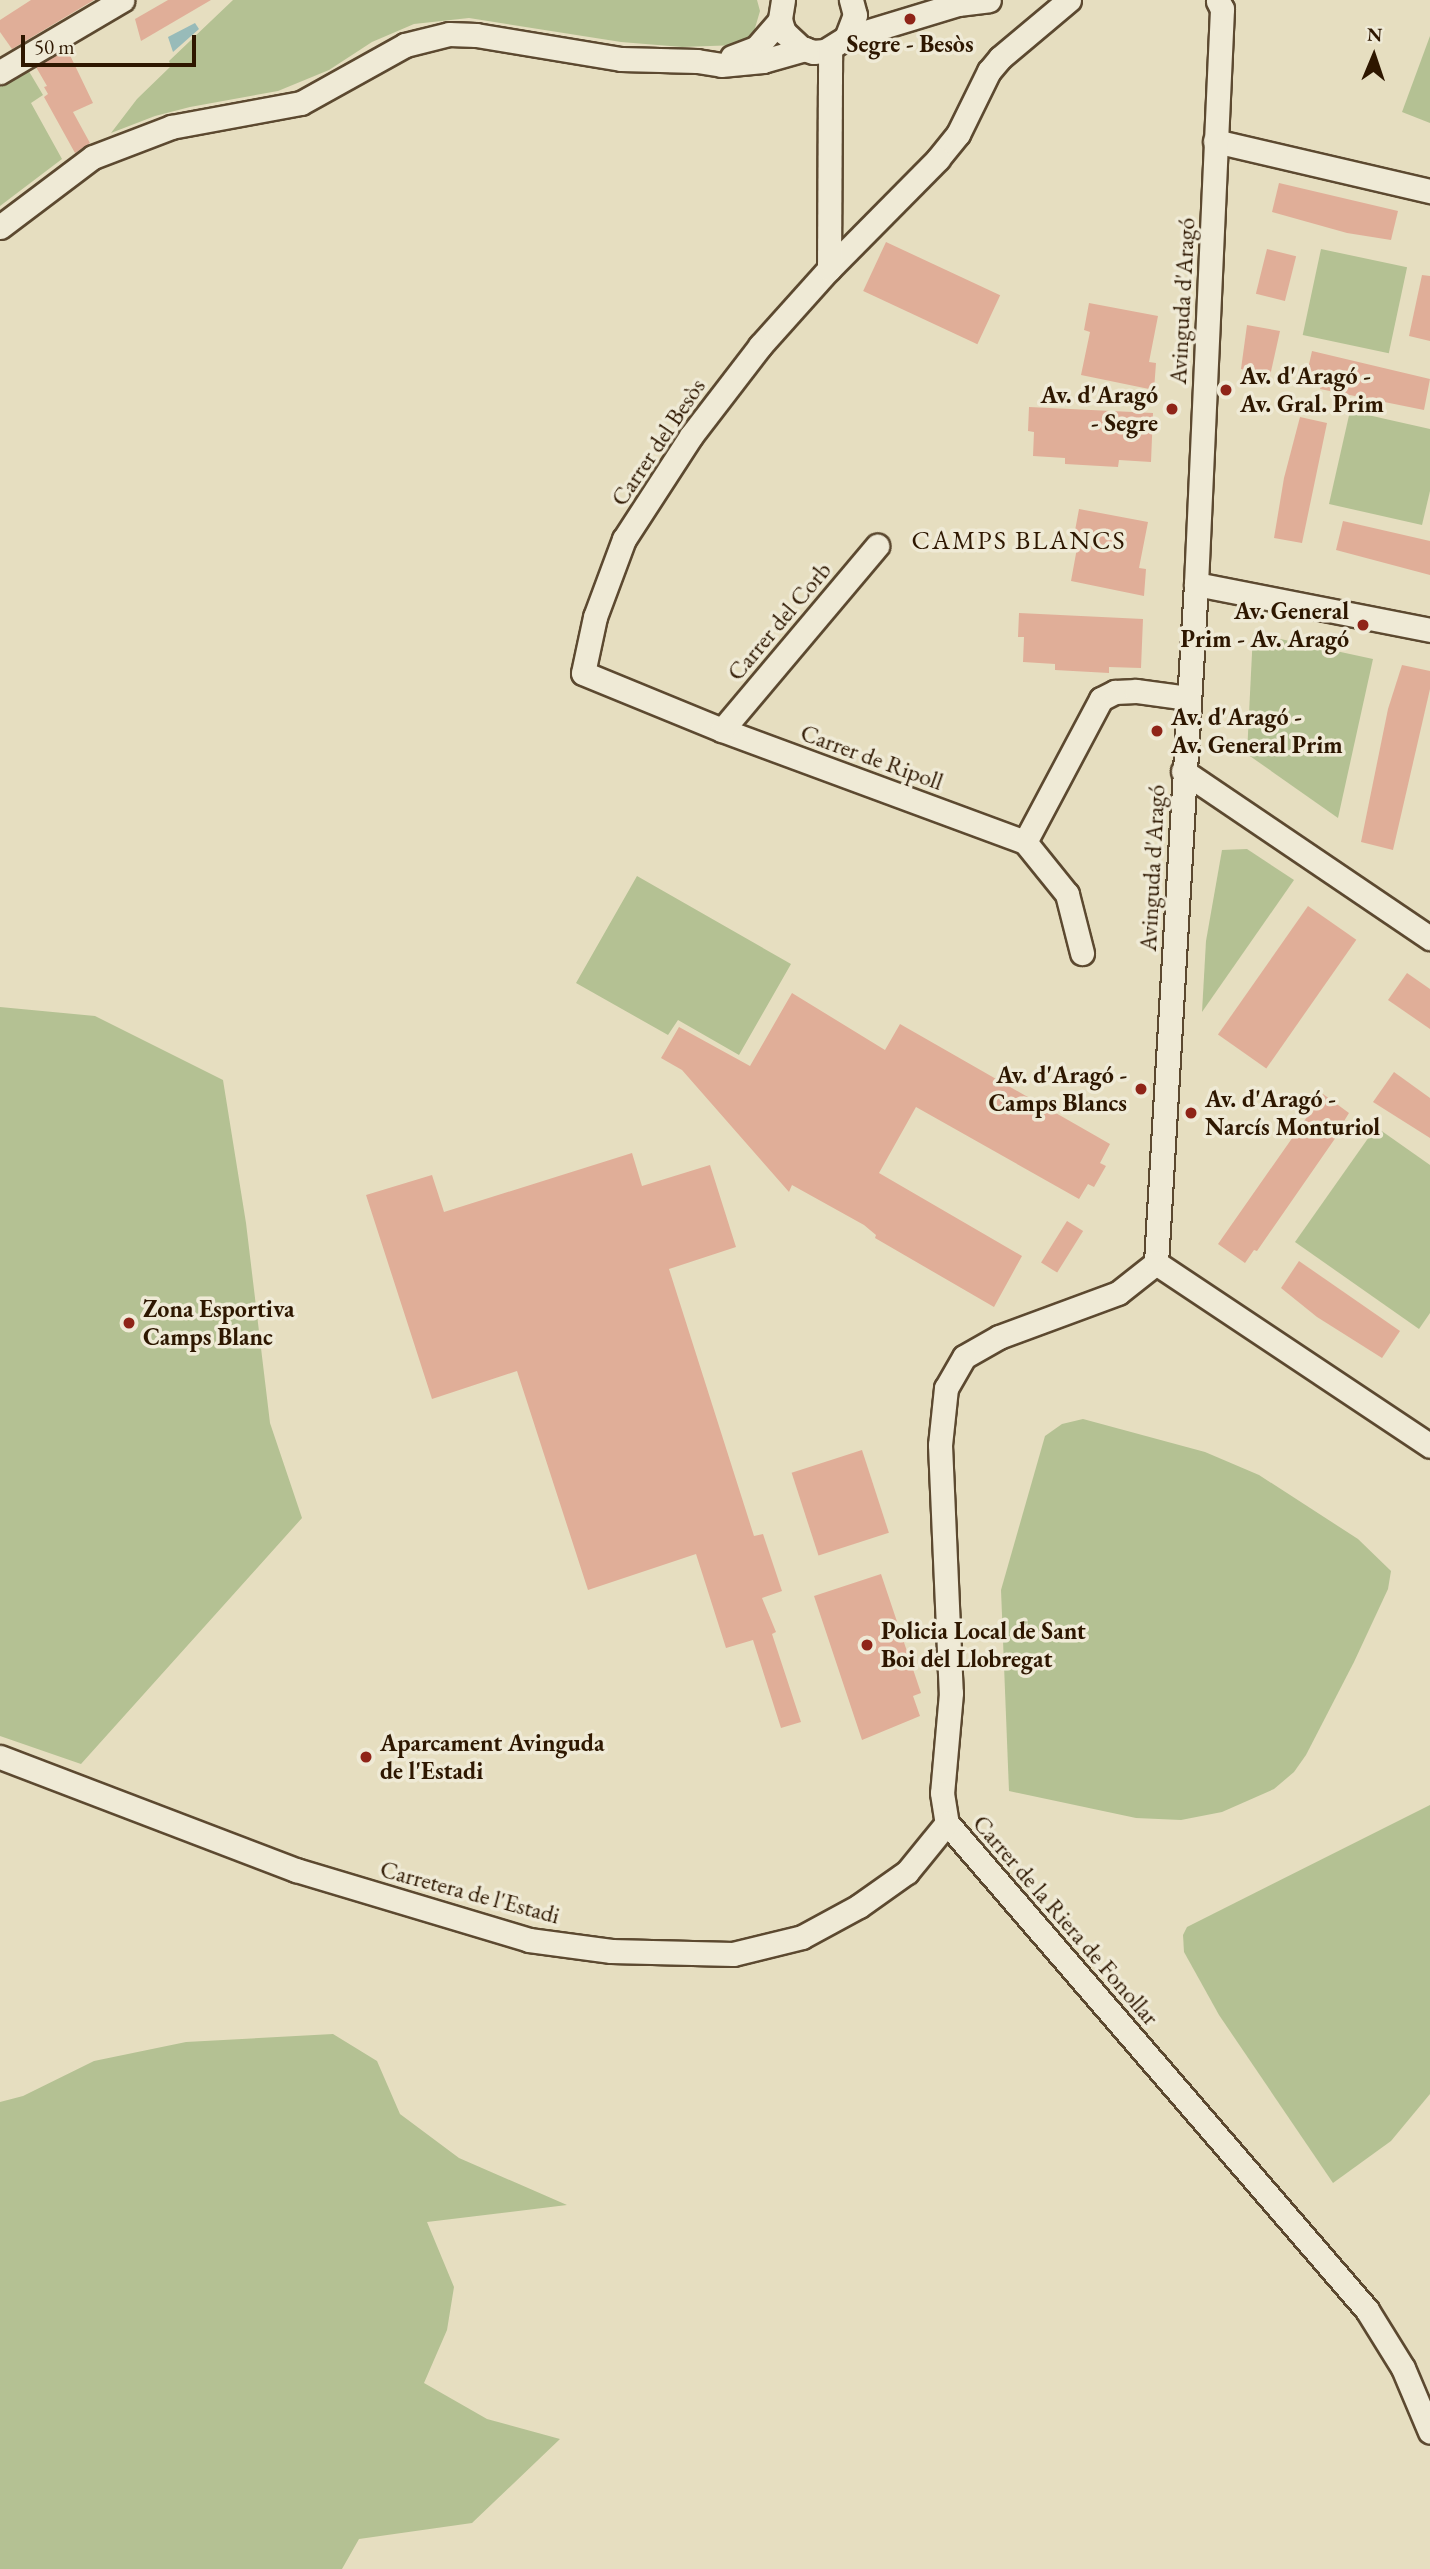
<!DOCTYPE html>
<html>
<head>
<meta charset="utf-8">
<style>
  body { margin:0 }
  #map { position:relative; width:1430px; height:2569px; overflow:hidden; background:#e6dec0; font-family:"EB Garamond",serif }
  div>[style] { position:absolute }
  [style*='--x'] { left:calc(var(--x)*1px); top:calc(var(--y)*1px); width:calc(var(--w)*1px); rotate:calc(var(--a)*1deg) }
  .green>* { inset:0; background:#b4c193; transform-origin:0 0 }
  .water>* { inset:0; background:#98bbb9 }
  .building>* { inset:0; background:#e0ae98; transform-origin:0 0 }
  .roads { filter:drop-shadow(2px 0 #5c4930) drop-shadow(-2px 0 #5c4930) drop-shadow(0 2px #5c4930) drop-shadow(0 -2px #5c4930) }
  .street>* { height:23px; margin:-11.5px; padding:0 11.5px; transform-origin:11.5px; border-radius:11.5px; background:#efead6 }
  .dots>* { width:19px; height:19px; translate:-50% -50%; box-sizing:border-box; border:4px solid #efead6; border-radius:50% }
  span { translate:-50% -50%; white-space:nowrap; text-align:center; line-height:1.15; -webkit-text-stroke:7px #efead6; paint-order:stroke }
  .poi-label { font-size:24px; color:#2e1700; font-weight:700 }
  .left { translate:0 -50%; text-align:left }
  .right { translate:-100% -50%; text-align:right }
  .street-label { font-size:24px; color:#2e1700 }
  .neighbourhood-label { font-size:26px; color:#2e1700; letter-spacing:2px }
  .north { position:absolute; left:1339px; top:21px; width:70px; height:70px; -webkit-text-stroke:5px #efead6; paint-order:stroke; rotate:2deg; font-size:19px; font-weight:700; line-height:28px; text-align:center; color:#2e1700 }
  .north::after { content:''; display:block; margin:auto; width:24px; height:32px; background:#2e1700; clip-path:polygon(50% 0,100% 100%,50% 72%,0 100%) }
  .scale { position:absolute; left:21px; top:35px; width:175px; height:32px; box-sizing:border-box; border:4px solid #2e1700; border-top:0; padding-left:9px; font-size:21px; line-height:24px; white-space:nowrap; color:#2e1700; -webkit-text-stroke:5px #efead6; paint-order:stroke }
</style>
</head>
<body>
<div id="map">
  <div class="green">
    <div style="clip-path:polygon(233px 0,757px 0,760px 11px,753px 35px,738px 45px,682px 47px,621px 42px,469px 18px,414px 24px,372px 42px,329px 70px,278px 91px,190px 107px,155px 116px,111px 133px,137px 99px,171px 66px,169px 61px)"></div>
    <div style="clip-path:polygon(1430px 36px,1430px 123px,1402px 112px)"></div>
    <div style="clip-path:polygon(27px 68px,43px 95px,31px 103px,62px 159px,0 206px,0 87px)"></div>
    <div style="left:1321px;top:249px;width:88px;height:88px;rotate:12deg"></div>
    <div style="clip-path:polygon(1350px 411px,1430px 429px,1430px 491px,1422px 525px,1329px 504px)"></div>
    <div style="clip-path:polygon(1253px 633px,1373px 659px,1338px 818px,1247px 754px)"></div>
    <div style="clip-path:polygon(1247px 849px,1294px 880px,1202px 1012px,1206px 941px,1222px 850px)"></div>
    <div style="clip-path:polygon(637px 876px,791px 964px,739px 1055px,678px 1020px,668px 1035px,576px 983px)"></div>
    <div style="clip-path:polygon(0 1007px,95px 1016px,223px 1080px,246px 1223px,270px 1423px,302px 1518px,81px 1764px,0 1736px)"></div>
    <div style="clip-path:polygon(1376px 1127px,1430px 1165px,1430px 1313px,1419px 1329px,1295px 1242px)"></div>
    <div style="clip-path:polygon(1083px 1419px,1205px 1452px,1259px 1475px,1358px 1539px,1391px 1571px,1388px 1589px,1354px 1662px,1306px 1755px,1294px 1772px,1274px 1789px,1222px 1812px,1181px 1820px,1136px 1818px,1009px 1791px,1001px 1590px,1045px 1436px,1062px 1424px)"></div>
    <div style="clip-path:polygon(1430px 1805px,1430px 2094px,1391px 2141px,1333px 2183px,1219px 2015px,1184px 1952px,1183px 1935px,1187px 1927px)"></div>
    <div style="clip-path:polygon(333px 2034px,377px 2061px,400px 2114px,459px 2158px,567px 2205px,427px 2222px,454px 2287px,447px 2330px,424px 2383px,487px 2419px,560px 2439px,472px 2523px,359px 2539px,342px 2569px,0 2569px,0 2102px,23px 2096px,94px 2061px,186px 2042px)"></div>
  </div>
  <div class="water">
    <div style="clip-path:polygon(195px 23px,199px 29px,173px 52px,168px 37px)"></div>
  </div>
  <div class="building">
    <div style="clip-path:polygon(31px 0,94px 0,12px 49px,0 32px,0 20px)"></div>
    <div style="clip-path:polygon(168px 0,211px 0,141px 41px,135px 19px)"></div>
    <div style="clip-path:polygon(67px 49px,93px 103px,73px 112px,90px 143px,75px 153px,44px 97px,48px 94px,44px 87px,47px 86px,36px 67px)"></div>
    <div style="clip-path:polygon(1279px 183px,1398px 211px,1391px 240px,1347px 233px,1272px 212px)"></div>
    <div style="left:886px;top:242px;width:126px;height:54px;rotate:25deg"></div>
    <div style="left:1267px;top:249px;width:30px;height:46px;rotate:14deg"></div>
    <div style="clip-path:polygon(1422px 275px,1430px 276px,1430px 341px,1409px 336px)"></div>
    <div style="clip-path:polygon(1089px 303px,1158px 316px,1149px 362px,1156px 363px,1154px 390px,1081px 375px,1090px 332px,1084px 330px)"></div>
    <div style="clip-path:polygon(1247px 325px,1280px 331px,1270px 376px,1241px 369px)"></div>
    <div style="clip-path:polygon(1312px 351px,1430px 379px,1424px 410px,1320px 389px,1321px 385px,1305px 382px)"></div>
    <div style="clip-path:polygon(1029px 407px,1153px 413px,1151px 462px,1119px 460px,1118px 467px,1065px 464px,1065px 458px,1033px 456px,1034px 432px,1028px 431px)"></div>
    <div style="clip-path:polygon(1300px 417px,1327px 423px,1302px 543px,1274px 538px,1284px 478px)"></div>
    <div style="clip-path:polygon(1079px 509px,1148px 522px,1139px 568px,1146px 569px,1144px 596px,1071px 581px,1079px 537px,1074px 536px)"></div>
    <div style="clip-path:polygon(1343px 521px,1430px 541px,1430px 575px,1336px 550px)"></div>
    <div style="clip-path:polygon(1019px 613px,1143px 619px,1141px 668px,1109px 667px,1109px 673px,1055px 670px,1055px 664px,1023px 662px,1024px 637px,1018px 637px)"></div>
    <div style="clip-path:polygon(1402px 665px,1430px 671px,1430px 689px,1393px 850px,1361px 842px,1388px 709px)"></div>
    <div style="left:1308px;top:906px;width:59px;height:157px;rotate:35deg"></div>
    <div style="clip-path:polygon(1407px 973px,1430px 989px,1430px 1029px,1388px 1000px)"></div>
    <div style="clip-path:polygon(792px 993px,885px 1050px,900px 1024px,1110px 1144px,1100px 1163px,1106px 1166px,1094px 1187px,1088px 1184px,1079px 1199px,916px 1107px,879px 1173px,1022px 1256px,994px 1307px,875px 1238px,876px 1235px,864px 1225px,792px 1185px,789px 1192px,682px 1070px,661px 1058px,679px 1027px,750px 1066px)"></div>
    <div style="clip-path:polygon(1394px 1072px,1430px 1098px,1430px 1138px,1373px 1102px)"></div>
    <div style="clip-path:polygon(1323px 1094px,1349px 1113px,1341px 1126px,1343px 1127px,1257px 1251px,1254px 1250px,1245px 1263px,1218px 1244px)"></div>
    <div style="clip-path:polygon(632px 1153px,642px 1186px,710px 1165px,736px 1247px,669px 1269px,754px 1536px,763px 1534px,782px 1591px,762px 1598px,776px 1632px,772px 1634px,801px 1722px,781px 1728px,753px 1640px,726px 1648px,696px 1554px,588px 1590px,517px 1371px,432px 1399px,366px 1195px,432px 1175px,444px 1212px)"></div>
    <div style="left:1067px;top:1221px;width:19px;height:49px;rotate:32deg"></div>
    <div style="clip-path:polygon(1299px 1261px,1400px 1331px,1382px 1358px,1317px 1317px,1281px 1288px)"></div>
    <div style="left:862px;top:1450px;width:87px;height:74px;rotate:72deg"></div>
    <div style="clip-path:polygon(881px 1574px,921px 1693px,913px 1696px,920px 1716px,862px 1740px,814px 1596px)"></div>
  </div>
  <div class="roads">
    <div class="street">
      <div style="--x:783;--y:0;--w:20;--a:99"></div>
      <div style="--x:780;--y:20;--w:13;--a:72"></div>
      <div style="--x:784;--y:32;--w:23;--a:43"></div>
      <div style="--x:801;--y:48;--w:13;--a:18"></div>
      <div style="--x:813;--y:52;--w:12;--a:-5"></div>
      <div style="--x:825;--y:51;--w:25;--a:-32"></div>
      <div style="--x:846;--y:38;--w:25;--a:-69"></div>
      <div style="--x:855;--y:15;--w:16;--a:-105"></div>
      <div style="--x:1069;--y:0;--w:90;--a:140"></div>
      <div style="--x:1000;--y:58;--w:17;--a:130"></div>
      <div style="--x:989;--y:71;--w:70;--a:116.2"></div>
      <div style="--x:958;--y:134;--w:32;--a:129"></div>
      <div style="--x:938;--y:159;--w:155;--a:134.7"></div>
      <div style="--x:829;--y:269;--w:103;--a:131.9"></div>
      <div style="--x:760;--y:346;--w:113;--a:127.5"></div>
      <div style="--x:691;--y:436;--w:123;--a:123"></div>
      <div style="--x:624;--y:539;--w:83;--a:110.4"></div>
      <div style="--x:595;--y:617;--w:57;--a:102.1"></div>
      <div style="--x:583;--y:673;--w:150;--a:22.3"></div>
      <div style="--x:722;--y:730;--w:323;--a:20.3"></div>
      <div style="--x:1025;--y:842;--w:67;--a:51.1"></div>
      <div style="--x:1067;--y:894;--w:61;--a:75.7"></div>
      <div style="--x:846;--y:38;--w:117;--a:-16.9"></div>
      <div style="--x:958;--y:4;--w:31;--a:-7"></div>
      <div style="--x:732;--y:57;--w:26;--a:-21"></div>
      <div style="--x:756;--y:48;--w:37;--a:-49"></div>
      <div style="--x:0;--y:72;--w:142;--a:-30.5"></div>
      <div style="--x:1215;--y:141;--w:221;--a:13.1"></div>
      <div style="--x:0;--y:227;--w:116;--a:-37"></div>
      <div style="--x:93;--y:157;--w:84;--a:-21"></div>
      <div style="--x:171;--y:127;--w:132;--a:-10.5"></div>
      <div style="--x:301;--y:103;--w:119;--a:-29.1"></div>
      <div style="--x:405;--y:45;--w:45;--a:-14"></div>
      <div style="--x:449;--y:34;--w:27;--a:2"></div>
      <div style="--x:476;--y:35;--w:147;--a:9.4"></div>
      <div style="--x:621;--y:59;--w:76;--a:1.5"></div>
      <div style="--x:697;--y:61;--w:24;--a:9"></div>
      <div style="--x:721;--y:65;--w:42;--a:-5.4"></div>
      <div style="--x:763;--y:61;--w:44;--a:-15.9"></div>
      <div style="--x:829;--y:269;--w:220;--a:-89.7"></div>
      <div style="--x:1196;--y:584;--w:238;--a:11.1"></div>
      <div style="--x:722;--y:730;--w:241;--a:-49.9"></div>
      <div style="--x:1183;--y:771;--w:298;--a:34.1"></div>
      <div style="--x:1025;--y:842;--w:162;--a:-62"></div>
      <div style="--x:1101;--y:699;--w:16;--a:-27"></div>
      <div style="--x:1115;--y:692;--w:21;--a:-3"></div>
      <div style="--x:1136;--y:691;--w:52;--a:7.7"></div>
      <div style="--x:1156;--y:1263;--w:48;--a:141.7"></div>
      <div style="--x:1118;--y:1293;--w:127;--a:159.7"></div>
      <div style="--x:999;--y:1337;--w:40;--a:150.3"></div>
      <div style="--x:964;--y:1357;--w:36;--a:120"></div>
      <div style="--x:946;--y:1388;--w:57;--a:96"></div>
      <div style="--x:940;--y:1445;--w:248;--a:87.5"></div>
      <div style="--x:951;--y:1693;--w:100;--a:95.1"></div>
      <div style="--x:942;--y:1793;--w:30;--a:81"></div>
      <div style="--x:947;--y:1823;--w:643;--a:49.22"></div>
      <div style="--x:1367;--y:2310;--w:68;--a:58.2"></div>
      <div style="--x:1403;--y:2368;--w:69;--a:67.1"></div>
      <div style="--x:1156;--y:1263;--w:680;--a:-86.63"></div>
      <div style="--x:1196;--y:584;--w:576;--a:-87.41"></div>
      <div style="--x:1222;--y:9;--w:9;--a:-117"></div>
      <div style="--x:1156;--y:1263;--w:329;--a:33.7"></div>
      <div style="--x:0;--y:1757;--w:317;--a:20.9"></div>
      <div style="--x:296;--y:1870;--w:243;--a:16.7"></div>
      <div style="--x:529;--y:1940;--w:83;--a:7.6"></div>
      <div style="--x:611;--y:1951;--w:122;--a:1.4"></div>
      <div style="--x:733;--y:1954;--w:71;--a:-13.8"></div>
      <div style="--x:802;--y:1937;--w:65;--a:-28.5"></div>
      <div style="--x:859;--y:1906;--w:59;--a:-35.3"></div>
      <div style="--x:907;--y:1872;--w:63;--a:-50.8"></div>
    </div>
  </div>
  <div class="dots">
    <div style="left:910px;top:19px;background:#8f2418"></div>
    <div style="left:1226px;top:390px;background:#8f2418"></div>
    <div style="left:1172px;top:409px;background:#8f2418"></div>
    <div style="left:1363px;top:625px;background:#8f2418"></div>
    <div style="left:1157px;top:731px;background:#8f2418"></div>
    <div style="left:1141px;top:1089px;background:#8f2418"></div>
    <div style="left:1191px;top:1113px;background:#8f2418"></div>
    <div style="left:129px;top:1323px;background:#8f2418"></div>
    <div style="left:867px;top:1645px;background:#8f2418"></div>
    <div style="left:366px;top:1757px;background:#8f2418"></div>
  </div>
  <div class="poi-label">
    <span style="left:910px;top:44px">Segre - Besòs</span>
    <span class="left" style="left:1240px;top:390px">Av. d'Aragó -<br>Av. Gral. Prim</span>
    <span class="right" style="left:1158px;top:409px">Av. d'Aragó<br>- Segre</span>
    <span class="right" style="left:1349px;top:625px">Av. General<br>Prim - Av. Aragó</span>
    <span class="left" style="left:1171px;top:731px">Av. d'Aragó -<br>Av. General Prim</span>
    <span class="right" style="left:1127px;top:1089px">Av. d'Aragó -<br>Camps Blancs</span>
    <span class="left" style="left:1205px;top:1113px">Av. d'Aragó -<br>Narcís Monturiol</span>
    <span class="left" style="left:143px;top:1323px">Zona Esportiva<br>Camps Blanc</span>
    <span class="left" style="left:881px;top:1645px">Policia Local de Sant<br>Boi del Llobregat</span>
    <span class="left" style="left:380px;top:1757px">Aparcament Avinguda<br>de l'Estadi</span>
  </div>
  <div class="street-label">
    <span style="left:1182px;top:301px;rotate:-87deg">Avinguda d'Aragó</span>
    <span style="left:658px;top:442px;rotate:-56deg">Carrer del Besòs</span>
    <span style="left:779px;top:621px;rotate:-50deg">Carrer del Corb</span>
    <span style="left:872px;top:757px;rotate:20deg">Carrer de Ripoll</span>
    <span style="left:1152px;top:868px;rotate:-87deg">Avinguda d'Aragó</span>
    <span style="left:470px;top:1892px;rotate:15deg">Carretera de l'Estadi</span>
    <span style="left:1066px;top:1920px;rotate:49deg">Carrer de la Riera de Fonollar</span>
  </div>
  <div class="neighbourhood-label">
    <span style="left:1019px;top:541px">CAMPS BLANCS</span>
  </div>
  <div class="north">N</div>
  <div class="scale">50 m</div>
</div>
</body>
</html>
